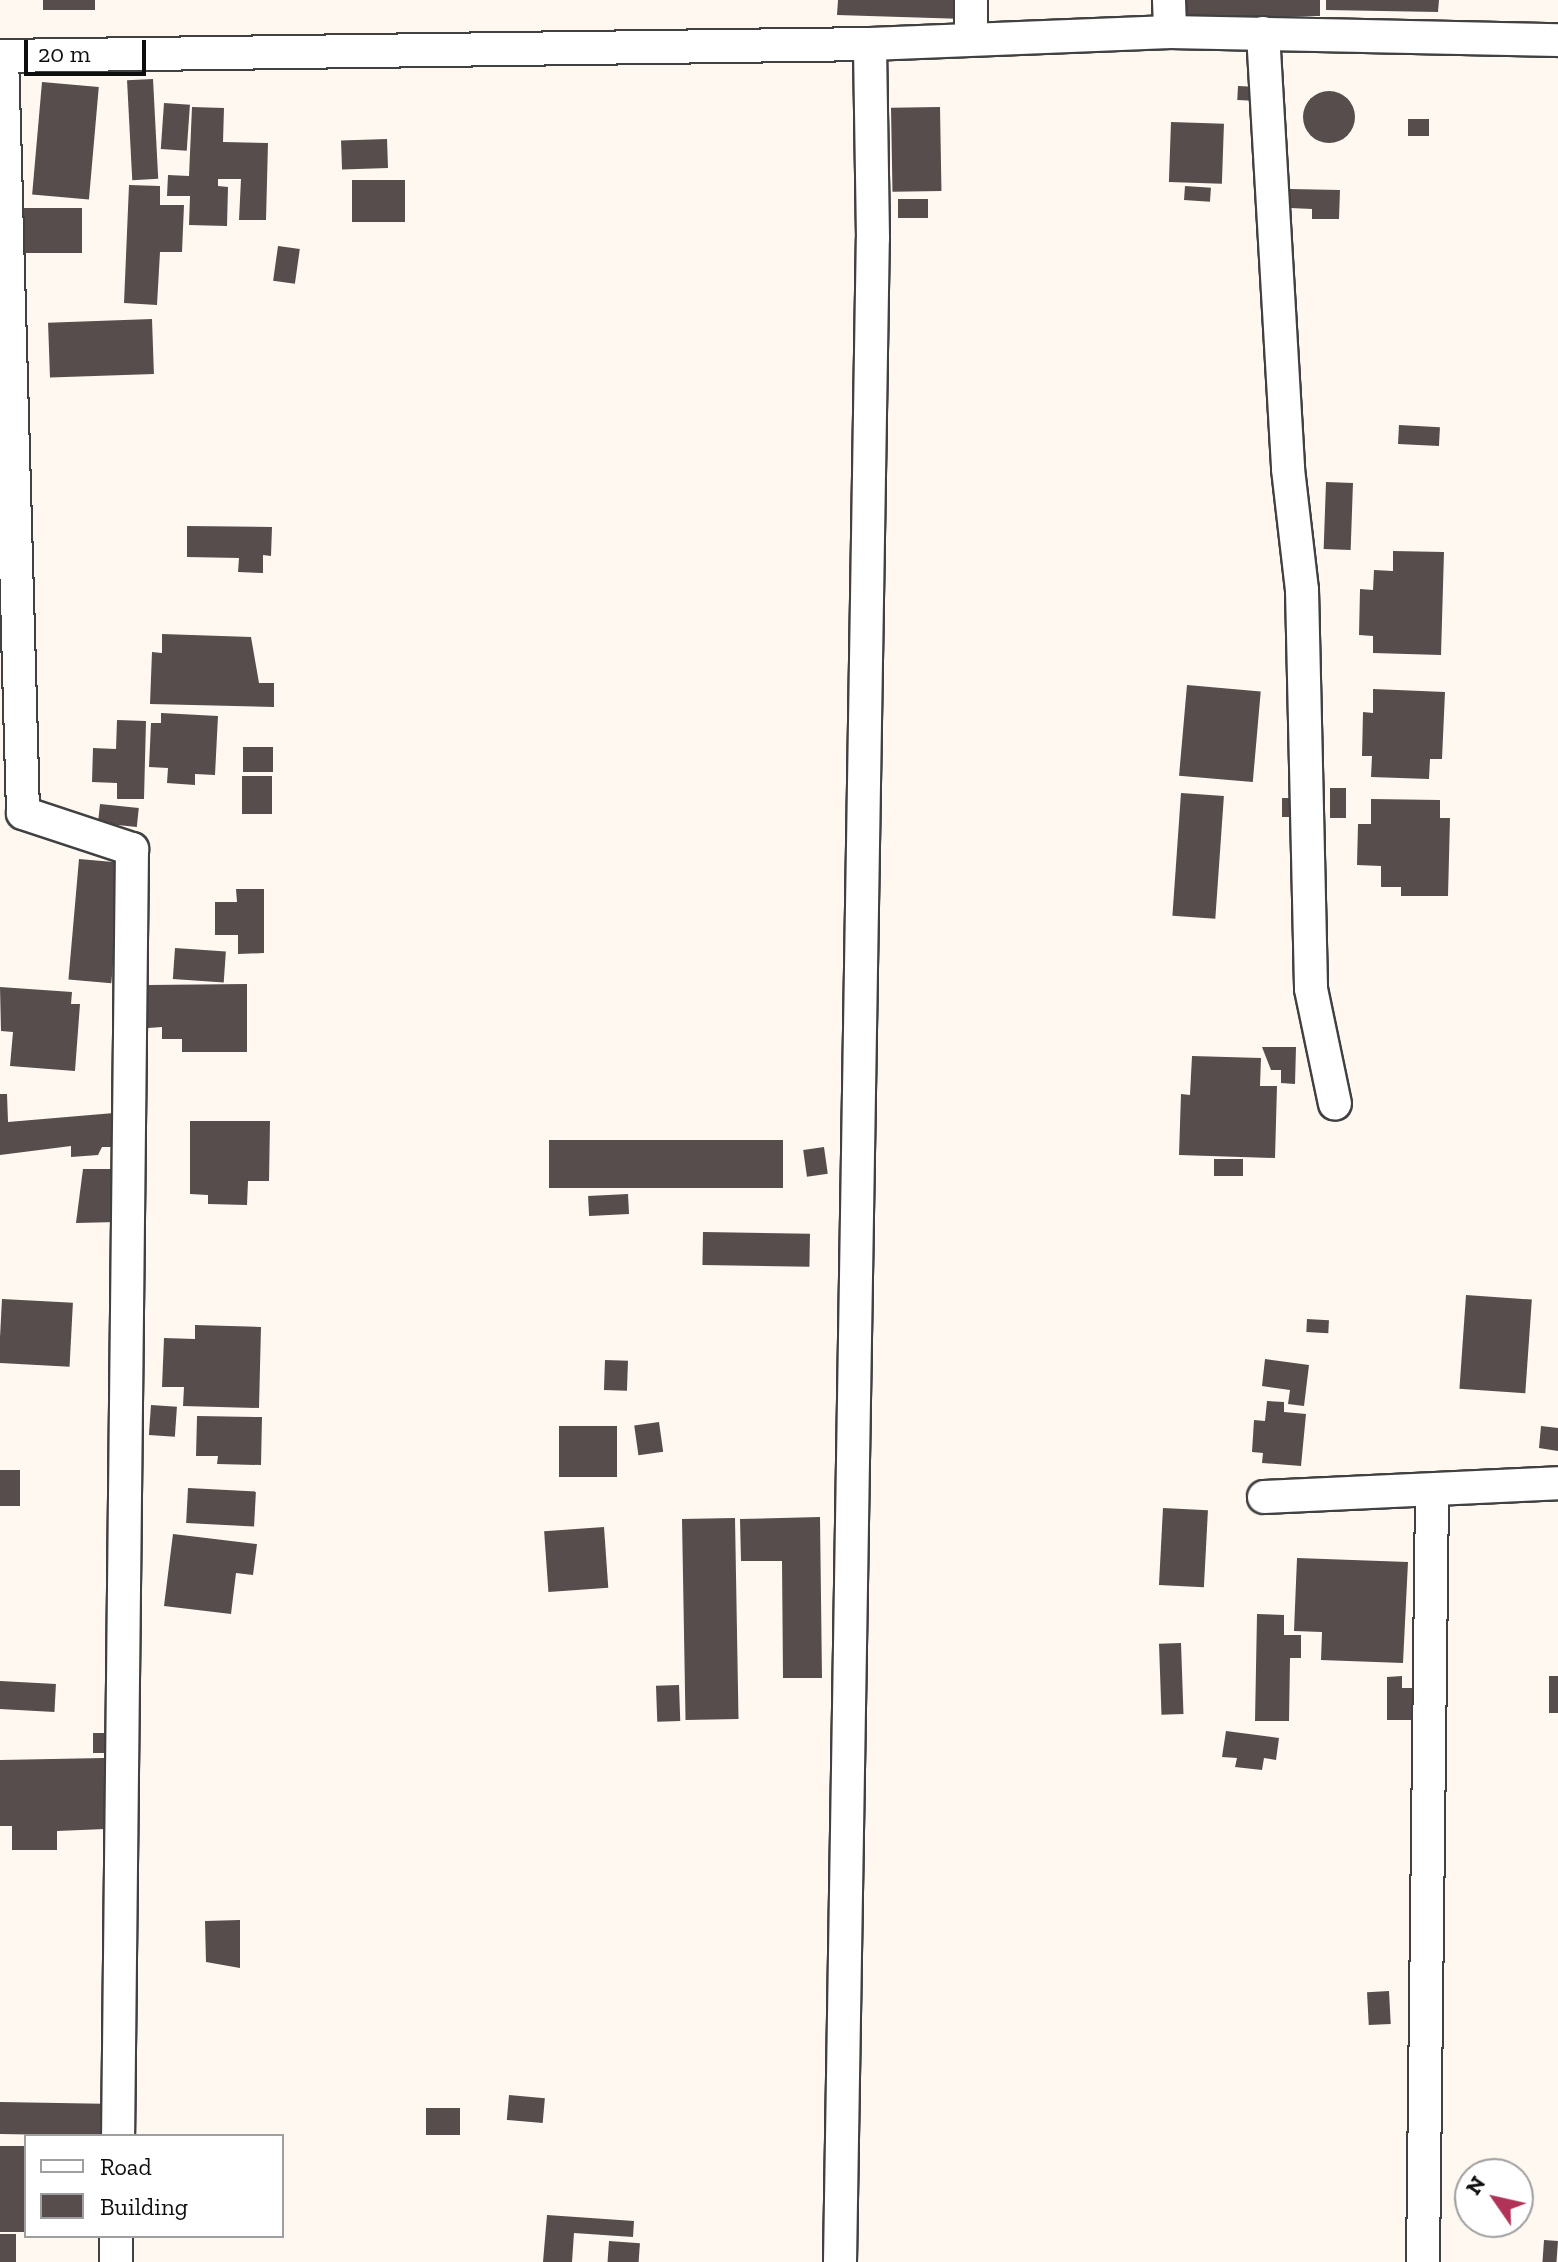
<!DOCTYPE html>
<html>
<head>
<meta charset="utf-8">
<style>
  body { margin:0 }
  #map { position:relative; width:1558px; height:2262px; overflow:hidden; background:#fef8f1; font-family:"Zilla Slab",serif }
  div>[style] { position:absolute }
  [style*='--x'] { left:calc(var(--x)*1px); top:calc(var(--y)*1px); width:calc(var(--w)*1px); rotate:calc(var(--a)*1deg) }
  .building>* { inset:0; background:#564d4c; transform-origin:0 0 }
  .round { border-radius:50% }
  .roads { filter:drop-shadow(2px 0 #414141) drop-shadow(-2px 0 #414141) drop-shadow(0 2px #414141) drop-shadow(0 -2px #414141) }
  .minor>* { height:32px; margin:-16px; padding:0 16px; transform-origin:16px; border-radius:16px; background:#fff }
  span { translate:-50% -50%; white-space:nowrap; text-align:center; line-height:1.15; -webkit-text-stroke:8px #fff; paint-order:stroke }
  .legend { position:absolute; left:24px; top:2134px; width:260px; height:104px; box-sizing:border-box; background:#fff; border:2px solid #9f9f9f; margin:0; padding:10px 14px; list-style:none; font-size:24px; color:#0e0e0e }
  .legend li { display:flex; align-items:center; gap:16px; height:40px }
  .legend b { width:40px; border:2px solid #9f9f9f }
  .north { position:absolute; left:1454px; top:2158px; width:80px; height:80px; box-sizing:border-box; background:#fff; border:2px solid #9f9f9f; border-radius:50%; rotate:304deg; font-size:22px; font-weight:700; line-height:32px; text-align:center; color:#0e0e0e }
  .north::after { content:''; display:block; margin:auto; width:28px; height:36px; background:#b13357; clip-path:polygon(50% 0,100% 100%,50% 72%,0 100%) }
  .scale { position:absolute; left:24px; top:40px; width:122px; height:36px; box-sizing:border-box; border:4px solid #0e0e0e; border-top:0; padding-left:10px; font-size:24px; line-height:28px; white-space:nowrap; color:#0e0e0e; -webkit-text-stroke:6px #fff; paint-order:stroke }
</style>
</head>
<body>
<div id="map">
  <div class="building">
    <div style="left:43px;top:0;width:52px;height:10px"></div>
    <div style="clip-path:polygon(838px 0,966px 0,965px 19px,837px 15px)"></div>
    <div style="left:1175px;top:0;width:145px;height:16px"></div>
    <div style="clip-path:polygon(1326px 0,1439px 0,1438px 12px,1326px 10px)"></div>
    <div style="left:153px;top:79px;width:100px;height:26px;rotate:87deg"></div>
    <div style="left:42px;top:82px;width:57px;height:113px;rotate:5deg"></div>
    <div style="left:1238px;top:86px;width:21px;height:14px;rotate:3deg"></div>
    <div class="round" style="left:1303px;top:91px;width:52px;height:52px"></div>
    <div style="left:164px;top:103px;width:26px;height:46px;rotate:4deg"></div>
    <div style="clip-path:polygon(192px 107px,224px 108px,223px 142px,268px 143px,266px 220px,239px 220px,241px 179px,218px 179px,218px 186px,228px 187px,227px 226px,189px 225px,190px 196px,167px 196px,168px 175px,189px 176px)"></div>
    <div style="left:940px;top:107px;width:84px;height:49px;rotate:89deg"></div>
    <div style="left:1408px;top:119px;width:21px;height:17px"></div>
    <div style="left:1171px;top:122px;width:53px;height:60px;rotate:2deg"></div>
    <div style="left:387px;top:139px;width:29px;height:46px;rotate:88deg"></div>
    <div style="left:405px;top:180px;width:42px;height:53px;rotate:90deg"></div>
    <div style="clip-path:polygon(129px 185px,160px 186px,160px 205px,184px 205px,182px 252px,160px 252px,157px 305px,124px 303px)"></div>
    <div style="left:1185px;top:186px;width:26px;height:14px;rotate:4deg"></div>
    <div style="clip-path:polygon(1290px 189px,1340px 190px,1339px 219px,1312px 219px,1312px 209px,1290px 208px)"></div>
    <div style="left:898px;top:199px;width:30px;height:19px"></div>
    <div style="left:23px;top:208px;width:59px;height:45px"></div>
    <div style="left:278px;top:246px;width:22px;height:35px;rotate:8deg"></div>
    <div style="left:152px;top:319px;width:55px;height:104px;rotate:88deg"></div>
    <div style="left:1399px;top:425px;width:41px;height:19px;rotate:3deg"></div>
    <div style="left:1326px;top:482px;width:27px;height:67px;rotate:2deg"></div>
    <div style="clip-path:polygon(187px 526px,272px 527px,271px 556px,263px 555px,263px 573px,238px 572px,239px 558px,187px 557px)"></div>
    <div style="clip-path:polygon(1393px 551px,1444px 552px,1441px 655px,1373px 653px,1373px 636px,1359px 635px,1360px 589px,1373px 590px,1374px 570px,1393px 571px)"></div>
    <div style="clip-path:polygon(162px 634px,251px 637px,259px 683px,274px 683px,274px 707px,150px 704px,152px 652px,162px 653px)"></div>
    <div style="left:1187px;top:685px;width:74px;height:91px;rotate:5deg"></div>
    <div style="clip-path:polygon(1373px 689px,1445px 692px,1442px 759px,1430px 759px,1429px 779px,1371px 777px,1372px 756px,1362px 756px,1363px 712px,1373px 713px)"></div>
    <div style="clip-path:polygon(161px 713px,218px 716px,215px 775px,195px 774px,195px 785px,167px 783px,168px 768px,149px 767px,151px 723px,161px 723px)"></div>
    <div style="clip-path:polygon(117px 720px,146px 721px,144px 799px,117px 799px,117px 783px,92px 782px,93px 748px,116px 749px)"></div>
    <div style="left:243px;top:747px;width:30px;height:25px"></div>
    <div style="left:272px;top:776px;width:38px;height:30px;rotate:90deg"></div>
    <div style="left:1330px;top:788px;width:16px;height:30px"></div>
    <div style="left:1181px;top:793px;width:43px;height:123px;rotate:4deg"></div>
    <div style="left:1282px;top:798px;width:14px;height:19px"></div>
    <div style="clip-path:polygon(1371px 799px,1440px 800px,1440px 818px,1450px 818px,1448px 896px,1401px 896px,1401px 887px,1381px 887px,1381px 866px,1357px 865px,1358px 824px,1371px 824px)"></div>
    <div style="left:100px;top:804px;width:39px;height:19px;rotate:6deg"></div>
    <div style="left:79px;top:859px;width:43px;height:121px;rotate:5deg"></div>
    <div style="clip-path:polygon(236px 889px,264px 889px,264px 953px,238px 954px,238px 935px,215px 935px,215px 902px,237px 902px)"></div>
    <div style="left:175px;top:948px;width:51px;height:31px;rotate:4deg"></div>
    <div style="clip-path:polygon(247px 984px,247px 1052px,182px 1052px,182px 1039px,162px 1039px,162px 1027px,148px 1028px,148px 985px)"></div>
    <div style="clip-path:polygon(0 987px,72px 992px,71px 1004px,80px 1004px,75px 1071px,10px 1066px,13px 1032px,1px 1031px)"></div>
    <div style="clip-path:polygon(1262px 1047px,1296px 1047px,1295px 1084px,1281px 1083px,1281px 1070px,1271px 1070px)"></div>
    <div style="clip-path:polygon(1192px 1056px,1261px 1058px,1260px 1086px,1277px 1086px,1275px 1158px,1179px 1155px,1181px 1094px,1190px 1095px)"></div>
    <div style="clip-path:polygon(0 1094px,7px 1094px,8px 1122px,114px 1113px,115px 1147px,102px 1147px,98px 1155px,71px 1157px,71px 1146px,0 1155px)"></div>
    <div style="clip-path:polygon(190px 1121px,270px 1121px,269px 1181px,248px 1181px,247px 1205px,208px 1204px,208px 1195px,190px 1194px)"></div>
    <div style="left:783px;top:1140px;width:48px;height:234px;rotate:90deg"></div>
    <div style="left:824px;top:1147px;width:27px;height:21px;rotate:82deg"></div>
    <div style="left:1214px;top:1159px;width:29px;height:17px"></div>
    <div style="clip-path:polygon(83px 1169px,116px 1169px,117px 1222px,76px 1223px)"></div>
    <div style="left:628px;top:1194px;width:20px;height:40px;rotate:87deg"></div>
    <div style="left:703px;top:1232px;width:107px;height:33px;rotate:1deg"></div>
    <div style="left:1466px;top:1295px;width:66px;height:94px;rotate:4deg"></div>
    <div style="left:2px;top:1299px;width:71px;height:64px;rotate:3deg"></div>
    <div style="left:1307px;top:1319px;width:22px;height:13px;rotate:3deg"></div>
    <div style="clip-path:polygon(195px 1325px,261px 1327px,259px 1408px,183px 1406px,184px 1387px,162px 1387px,164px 1338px,195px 1339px)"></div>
    <div style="clip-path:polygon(1265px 1359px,1309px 1365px,1304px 1406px,1288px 1404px,1290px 1390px,1262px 1386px)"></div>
    <div style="left:605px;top:1360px;width:23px;height:30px;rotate:2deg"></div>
    <div style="clip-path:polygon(1267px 1401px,1284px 1402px,1284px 1412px,1306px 1414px,1301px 1466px,1262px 1463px,1263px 1453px,1252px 1452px,1254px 1420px,1265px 1421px)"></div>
    <div style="left:151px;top:1405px;width:26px;height:30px;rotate:4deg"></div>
    <div style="clip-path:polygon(197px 1416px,262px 1417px,261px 1465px,217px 1464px,218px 1456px,196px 1456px)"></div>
    <div style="left:659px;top:1422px;width:30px;height:25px;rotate:82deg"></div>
    <div style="left:559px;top:1426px;width:58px;height:51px"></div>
    <div style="clip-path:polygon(1541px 1426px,1558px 1428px,1558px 1451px,1539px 1448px)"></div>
    <div style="left:0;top:1470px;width:20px;height:36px"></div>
    <div style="left:188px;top:1488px;width:68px;height:35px;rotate:3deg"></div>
    <div style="left:1163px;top:1508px;width:45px;height:77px;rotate:3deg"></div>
    <div style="clip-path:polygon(820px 1517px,822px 1678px,783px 1678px,782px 1561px,741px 1561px,740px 1519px)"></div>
    <div style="left:735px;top:1518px;width:201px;height:53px;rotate:89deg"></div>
    <div style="left:604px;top:1527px;width:61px;height:60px;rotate:86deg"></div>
    <div style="clip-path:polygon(173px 1534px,257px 1544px,253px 1575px,236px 1573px,231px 1614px,164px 1606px)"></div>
    <div style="clip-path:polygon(1297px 1558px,1408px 1562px,1403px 1663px,1321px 1660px,1322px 1632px,1294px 1631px)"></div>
    <div style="clip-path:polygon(1257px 1614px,1284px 1615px,1284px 1635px,1301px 1635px,1301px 1658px,1290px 1658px,1289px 1721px,1255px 1721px)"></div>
    <div style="left:1181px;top:1643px;width:71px;height:22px;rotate:88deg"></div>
    <div style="clip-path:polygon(1402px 1676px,1402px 1688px,1412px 1688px,1412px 1720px,1387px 1720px,1387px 1677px)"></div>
    <div style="left:1549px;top:1676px;width:9px;height:37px"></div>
    <div style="left:0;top:1681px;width:56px;height:28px;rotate:3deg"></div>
    <div style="left:679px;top:1685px;width:36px;height:23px;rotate:88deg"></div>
    <div style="clip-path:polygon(1226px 1731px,1279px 1738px,1276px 1760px,1264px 1758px,1262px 1770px,1235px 1767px,1237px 1758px,1222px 1757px)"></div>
    <div style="left:93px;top:1733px;width:17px;height:20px"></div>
    <div style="clip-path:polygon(104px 1758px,105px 1829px,57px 1831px,57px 1850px,12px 1850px,12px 1826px,0 1826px,0 1760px)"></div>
    <div style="clip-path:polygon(240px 1920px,240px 1968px,206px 1962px,205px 1921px)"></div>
    <div style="left:1389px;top:1991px;width:33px;height:22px;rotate:87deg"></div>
    <div style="left:509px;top:2095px;width:36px;height:25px;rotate:5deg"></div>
    <div style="left:0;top:2102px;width:102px;height:32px;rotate:1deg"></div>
    <div style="left:460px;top:2108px;width:27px;height:34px;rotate:90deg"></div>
    <div style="left:0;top:2146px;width:26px;height:86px"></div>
    <div style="clip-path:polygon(547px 2215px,634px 2221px,633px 2237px,574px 2233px,572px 2262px,543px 2262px)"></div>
    <div style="left:0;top:2234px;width:16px;height:28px"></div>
    <div style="left:1544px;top:2240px;width:14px;height:22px;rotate:4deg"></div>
    <div style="left:609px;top:2241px;width:31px;height:21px;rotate:4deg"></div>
  </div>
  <div class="roads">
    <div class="minor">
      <div style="--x:1169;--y:0;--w:32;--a:88"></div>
      <div style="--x:1263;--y:33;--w:437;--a:86.7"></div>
      <div style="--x:1288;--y:469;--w:122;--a:83.4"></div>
      <div style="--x:1302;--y:590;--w:399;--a:88.7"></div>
      <div style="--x:1311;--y:989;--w:117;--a:78.2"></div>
      <div style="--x:971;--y:37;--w:37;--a:-90"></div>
      <div style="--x:0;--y:56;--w:870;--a:-0.79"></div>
      <div style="--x:870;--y:44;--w:300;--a:-2.3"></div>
      <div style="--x:1170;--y:32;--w:388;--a:1.2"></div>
      <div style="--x:2;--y:56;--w:757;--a:88.41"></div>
      <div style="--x:23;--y:813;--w:115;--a:18.3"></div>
      <div style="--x:132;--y:849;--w:1287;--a:90.62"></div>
      <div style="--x:1264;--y:1497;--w:294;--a:-2.7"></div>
      <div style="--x:116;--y:2262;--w:26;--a:-90"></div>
      <div style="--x:840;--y:2262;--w:2024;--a:-89.07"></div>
      <div style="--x:873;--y:238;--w:194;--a:-90.9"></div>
      <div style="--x:1423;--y:2262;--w:770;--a:-89.33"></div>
    </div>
  </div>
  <ul class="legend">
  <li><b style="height:10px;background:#fff"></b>Road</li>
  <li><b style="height:22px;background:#564d4c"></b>Building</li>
  </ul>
  <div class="north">N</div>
  <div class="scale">20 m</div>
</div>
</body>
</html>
